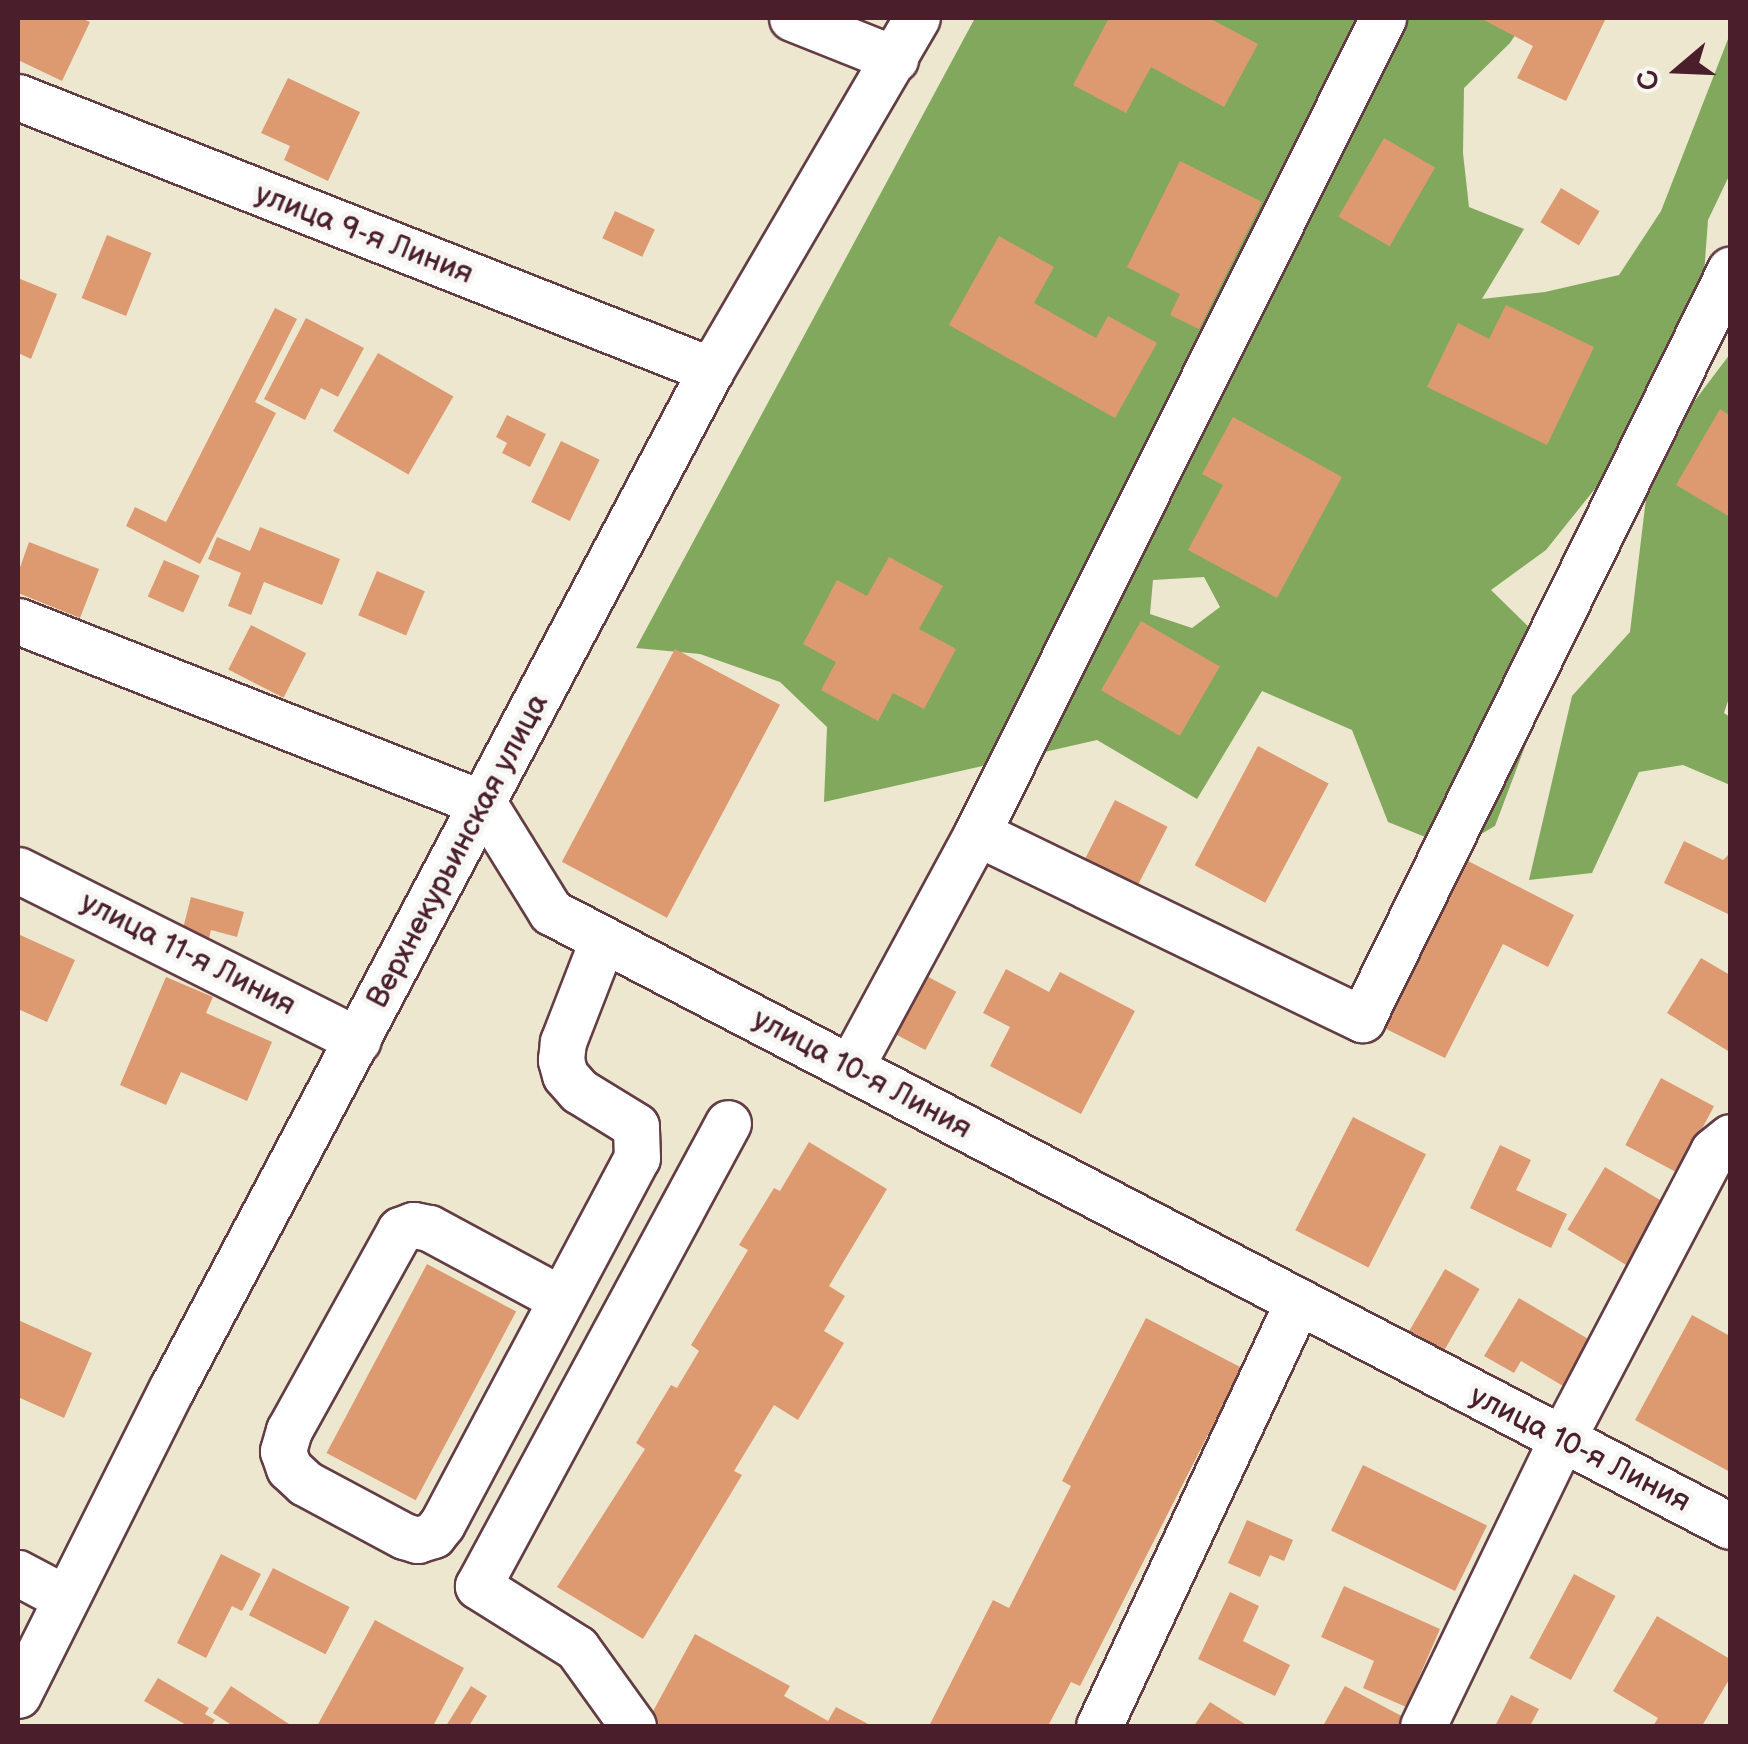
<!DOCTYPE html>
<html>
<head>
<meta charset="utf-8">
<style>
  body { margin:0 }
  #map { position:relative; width:1748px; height:1744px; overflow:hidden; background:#eee7d0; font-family:"Balsamiq Sans",sans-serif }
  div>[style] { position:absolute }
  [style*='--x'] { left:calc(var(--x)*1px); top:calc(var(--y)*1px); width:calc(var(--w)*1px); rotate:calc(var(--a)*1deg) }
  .forest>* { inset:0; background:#82a85e }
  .building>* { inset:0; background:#dd9a71; transform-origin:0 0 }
  .roads { filter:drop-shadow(2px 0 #633d44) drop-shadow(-2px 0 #633d44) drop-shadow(0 2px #633d44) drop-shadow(0 -2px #633d44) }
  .minor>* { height:45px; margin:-22.5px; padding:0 22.5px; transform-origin:22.5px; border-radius:22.5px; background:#fff }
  span { translate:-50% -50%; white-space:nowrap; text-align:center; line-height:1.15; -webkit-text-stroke:10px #f6f6f2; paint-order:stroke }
  .street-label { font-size:30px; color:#4a1f2b }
  .frame { position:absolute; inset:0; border:20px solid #4a1f2b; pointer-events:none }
  .north { position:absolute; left:1628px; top:20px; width:100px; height:100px; -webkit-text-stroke:8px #f6f6f2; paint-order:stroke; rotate:251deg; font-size:28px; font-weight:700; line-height:40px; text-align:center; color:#4a1f2b }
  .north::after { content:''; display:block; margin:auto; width:35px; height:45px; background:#4a1f2b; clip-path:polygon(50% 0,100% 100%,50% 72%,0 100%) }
</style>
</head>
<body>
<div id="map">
  <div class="forest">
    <div style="clip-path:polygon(evenodd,975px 18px,1526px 18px,1510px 43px,1464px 88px,1463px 153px,1469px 207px,1524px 229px,1482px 299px,1545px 292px,1619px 275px,1661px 211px,1730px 34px,1730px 174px,1708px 220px,1703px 288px,1598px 485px,1546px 550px,1491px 590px,1542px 640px,1538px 712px,1495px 826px,1455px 849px,1388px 822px,1352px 730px,1262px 691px,1197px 799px,1097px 740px,824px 802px,827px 727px,780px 682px,700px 654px,636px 648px,975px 18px,1204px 577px,1220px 607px,1192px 628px,1150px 614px,1153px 580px,1204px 577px)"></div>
    <div style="clip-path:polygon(1730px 354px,1730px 695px,1724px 713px,1730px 717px,1730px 785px,1683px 765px,1639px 772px,1592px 873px,1529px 880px,1572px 696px,1630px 632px,1647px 490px,1687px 411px)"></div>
  </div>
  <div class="building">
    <div style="clip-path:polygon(18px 18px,81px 18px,90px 22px,62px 81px,18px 60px)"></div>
    <div style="clip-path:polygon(1109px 18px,1209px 18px,1258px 44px,1224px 107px,1151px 67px,1126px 113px,1073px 85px)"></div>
    <div style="clip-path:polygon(1480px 18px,1606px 18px,1566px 101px,1517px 78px,1533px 46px)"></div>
    <div style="clip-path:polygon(288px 78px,360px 112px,328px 181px,284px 160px,290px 146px,261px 133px)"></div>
    <div style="left:1384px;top:138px;width:59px;height:91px;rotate:30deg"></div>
    <div style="clip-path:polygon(1180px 161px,1262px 202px,1199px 329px,1170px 315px,1180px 294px,1127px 267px)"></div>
    <div style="left:1561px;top:188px;width:45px;height:40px;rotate:31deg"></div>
    <div style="left:615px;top:211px;width:44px;height:30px;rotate:25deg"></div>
    <div style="left:107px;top:235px;width:48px;height:68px;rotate:22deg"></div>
    <div style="clip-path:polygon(999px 236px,1054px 267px,1034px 303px,1096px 338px,1108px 316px,1157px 343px,1115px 418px,949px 325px)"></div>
    <div style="clip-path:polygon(18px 278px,57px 294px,31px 359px,18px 353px)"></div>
    <div style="clip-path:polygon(1506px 305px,1594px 347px,1547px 445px,1427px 387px,1458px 323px,1489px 339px)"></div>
    <div style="clip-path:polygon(275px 308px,297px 319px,255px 402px,276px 413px,200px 564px,126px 526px,135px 507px,166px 522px)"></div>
    <div style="clip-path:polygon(306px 318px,364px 348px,338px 397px,321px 388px,305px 420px,264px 399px)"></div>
    <div style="left:378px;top:353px;width:87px;height:90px;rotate:30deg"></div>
    <div style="clip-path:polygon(1720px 409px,1730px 416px,1730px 517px,1676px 485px)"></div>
    <div style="clip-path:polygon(507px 415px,546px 434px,530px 467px,502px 453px,507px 443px,496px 437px)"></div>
    <div style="clip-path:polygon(1233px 417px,1342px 477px,1277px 598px,1188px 550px,1223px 485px,1202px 474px)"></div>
    <div style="left:561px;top:441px;width:43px;height:68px;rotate:26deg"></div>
    <div style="clip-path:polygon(260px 527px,340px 559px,322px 605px,264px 582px,251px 615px,228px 606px,241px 573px,208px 559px,217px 537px,250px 551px)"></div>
    <div style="clip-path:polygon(29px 542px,99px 569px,80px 618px,18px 593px,18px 573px)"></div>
    <div style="clip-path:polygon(889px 557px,943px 586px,919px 629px,956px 649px,924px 709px,893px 693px,878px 721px,821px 690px,836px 662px,803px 644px,837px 580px,867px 596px)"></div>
    <div style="left:164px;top:560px;width:39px;height:40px;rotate:24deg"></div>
    <div style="left:377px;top:571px;width:52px;height:48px;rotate:23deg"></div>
    <div style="left:1141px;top:621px;width:91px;height:80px;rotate:30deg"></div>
    <div style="left:251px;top:625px;width:62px;height:50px;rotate:27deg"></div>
    <div style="left:675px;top:649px;width:119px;height:241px;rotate:28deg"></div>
    <div style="left:1258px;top:746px;width:80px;height:135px;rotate:28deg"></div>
    <div style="left:1115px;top:800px;width:59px;height:79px;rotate:27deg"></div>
    <div style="clip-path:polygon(1684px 841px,1723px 860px,1730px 853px,1730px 915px,1664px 883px)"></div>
    <div style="clip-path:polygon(1468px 861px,1574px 915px,1548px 967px,1503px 944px,1445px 1058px,1384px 1028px)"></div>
    <div style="clip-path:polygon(191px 897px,244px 912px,237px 937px,211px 930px,207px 947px,180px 940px)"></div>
    <div style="clip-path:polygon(18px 934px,75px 960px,47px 1022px,18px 1009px)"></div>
    <div style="clip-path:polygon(1701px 958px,1730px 975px,1728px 1051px,1667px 1013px)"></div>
    <div style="clip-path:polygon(1006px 969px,1049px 992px,1060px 972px,1135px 1011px,1081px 1114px,990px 1066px,1010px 1027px,983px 1013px)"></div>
    <div style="left:921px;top:973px;width:40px;height:66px;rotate:28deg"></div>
    <div style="clip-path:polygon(166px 977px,213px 997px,206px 1013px,272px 1042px,247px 1101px,181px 1072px,166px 1105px,120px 1085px)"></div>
    <div style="left:1661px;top:1078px;width:60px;height:76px;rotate:28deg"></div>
    <div style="left:1353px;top:1117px;width:82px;height:127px;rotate:27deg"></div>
    <div style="clip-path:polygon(809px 1142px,887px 1189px,829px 1286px,845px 1296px,824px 1331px,844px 1343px,798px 1420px,774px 1405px,734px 1471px,742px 1475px,643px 1639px,557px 1587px,645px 1449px,636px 1443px,671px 1385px,677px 1388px,699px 1351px,691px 1345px,748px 1250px,739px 1245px,774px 1188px,780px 1191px)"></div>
    <div style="clip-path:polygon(1500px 1145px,1531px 1160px,1516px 1190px,1567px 1214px,1551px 1248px,1470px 1208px)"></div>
    <div style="left:1605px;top:1167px;width:71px;height:73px;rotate:31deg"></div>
    <div style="left:427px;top:1264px;width:101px;height:214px;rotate:28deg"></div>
    <div style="left:1445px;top:1269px;width:40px;height:82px;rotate:30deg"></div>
    <div style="clip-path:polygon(1519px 1298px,1590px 1340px,1563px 1386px,1521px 1361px,1514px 1373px,1484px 1356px)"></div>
    <div style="clip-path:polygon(1692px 1315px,1730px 1336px,1730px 1472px,1635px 1420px)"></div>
    <div style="clip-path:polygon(1146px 1318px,1242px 1368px,1080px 1686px,1071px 1682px,1048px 1726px,929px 1726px,993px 1600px,1009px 1608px,1071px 1486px,1062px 1481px)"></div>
    <div style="clip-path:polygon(18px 1320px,92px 1353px,64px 1418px,18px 1397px)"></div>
    <div style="left:1363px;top:1465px;width:138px;height:73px;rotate:26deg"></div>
    <div style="clip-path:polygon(1247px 1520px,1293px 1540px,1284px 1561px,1270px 1555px,1260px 1577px,1228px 1563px)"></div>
    <div style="clip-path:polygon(221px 1554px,261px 1574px,242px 1611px,232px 1606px,206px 1658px,177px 1643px)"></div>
    <div style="left:273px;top:1568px;width:86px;height:53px;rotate:27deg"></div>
    <div style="left:1574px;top:1574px;width:47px;height:95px;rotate:28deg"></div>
    <div style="clip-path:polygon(1344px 1586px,1440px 1629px,1406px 1707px,1363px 1688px,1374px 1661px,1321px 1637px)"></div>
    <div style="clip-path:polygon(1230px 1592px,1259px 1606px,1243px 1641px,1290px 1665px,1275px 1696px,1198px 1659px)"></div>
    <div style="clip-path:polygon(1657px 1616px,1730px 1659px,1730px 1678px,1702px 1726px,1653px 1726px,1658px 1718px,1613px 1691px)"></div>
    <div style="clip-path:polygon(375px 1620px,464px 1668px,433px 1726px,317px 1726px)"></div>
    <div style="clip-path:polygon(695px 1634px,790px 1686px,784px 1696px,828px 1721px,836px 1707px,872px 1726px,645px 1726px)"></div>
    <div style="clip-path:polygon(158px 1678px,209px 1708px,205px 1714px,215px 1720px,211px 1726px,188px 1726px,144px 1701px)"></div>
    <div style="clip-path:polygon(231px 1686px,292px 1726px,233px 1726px,213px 1713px)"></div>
    <div style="clip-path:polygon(471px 1686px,487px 1696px,469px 1726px,446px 1726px)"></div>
    <div style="clip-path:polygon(1345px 1686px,1411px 1721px,1408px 1726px,1323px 1726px)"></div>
    <div style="clip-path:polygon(1511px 1695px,1539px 1709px,1530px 1726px,1495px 1726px)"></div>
    <div style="clip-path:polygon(1210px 1702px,1248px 1726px,1194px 1726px)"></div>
  </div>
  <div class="roads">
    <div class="minor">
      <div style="--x:792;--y:18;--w:111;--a:21.7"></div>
      <div style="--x:18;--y:97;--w:745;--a:21.5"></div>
      <div style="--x:18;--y:621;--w:501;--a:21.44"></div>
      <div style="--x:484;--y:804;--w:127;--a:58.2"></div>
      <div style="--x:551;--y:912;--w:1329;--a:27.51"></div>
      <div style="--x:977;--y:833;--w:911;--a:-63.52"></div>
      <div style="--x:18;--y:870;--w:380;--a:26.6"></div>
      <div style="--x:850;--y:1068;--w:267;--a:-61.6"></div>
      <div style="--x:977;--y:833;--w:428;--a:25.8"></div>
      <div style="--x:1362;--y:1019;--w:835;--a:-63.83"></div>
      <div style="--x:561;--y:1299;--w:150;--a:-151.7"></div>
      <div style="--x:429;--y:1228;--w:16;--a:-169"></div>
      <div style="--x:413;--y:1225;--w:14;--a:159"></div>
      <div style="--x:400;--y:1230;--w:229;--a:119"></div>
      <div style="--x:289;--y:1430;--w:22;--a:106"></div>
      <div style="--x:283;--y:1451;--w:18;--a:71"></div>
      <div style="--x:289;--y:1468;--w:22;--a:43"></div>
      <div style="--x:305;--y:1483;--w:112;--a:28.2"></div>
      <div style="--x:404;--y:1536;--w:14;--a:17"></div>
      <div style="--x:417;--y:1540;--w:17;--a:-17"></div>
      <div style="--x:433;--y:1535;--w:14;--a:-51"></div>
      <div style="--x:442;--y:1524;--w:415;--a:-62"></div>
      <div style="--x:637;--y:1158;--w:32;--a:-92"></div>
      <div style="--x:636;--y:1126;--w:67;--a:-148.4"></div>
      <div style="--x:579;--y:1091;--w:21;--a:-131"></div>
      <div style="--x:565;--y:1075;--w:16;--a:-105"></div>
      <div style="--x:561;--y:1060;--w:18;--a:-84"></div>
      <div style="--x:563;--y:1042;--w:110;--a:-68.8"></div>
      <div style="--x:18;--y:1573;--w:53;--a:28"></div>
      <div style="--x:18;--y:1695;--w:343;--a:-63.4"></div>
      <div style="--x:172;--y:1388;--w:1152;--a:-62.1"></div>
      <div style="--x:711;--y:370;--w:408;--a:-59.7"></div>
      <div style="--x:633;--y:1726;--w:96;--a:-125.7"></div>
      <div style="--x:577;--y:1648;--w:117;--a:-147.9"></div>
      <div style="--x:478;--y:1586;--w:526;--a:-61.63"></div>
      <div style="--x:1099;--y:1726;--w:468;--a:-64.9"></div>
      <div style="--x:1423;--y:1726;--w:319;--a:-64.2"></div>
      <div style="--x:1562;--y:1439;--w:325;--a:-62.3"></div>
      <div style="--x:1713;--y:1151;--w:22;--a:-39"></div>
    </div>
  </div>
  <div class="street-label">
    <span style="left:364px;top:234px;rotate:21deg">улица 9-я Линия</span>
    <span style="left:458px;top:851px;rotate:-62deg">Верхнекурьинская улица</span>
    <span style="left:188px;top:954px;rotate:27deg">улица 11-я Линия</span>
    <span style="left:862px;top:1074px;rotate:28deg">улица 10-я Линия</span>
    <span style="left:1580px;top:1449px;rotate:27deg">улица 10-я Линия</span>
  </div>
  <div class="frame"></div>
  <div class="north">С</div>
</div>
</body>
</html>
